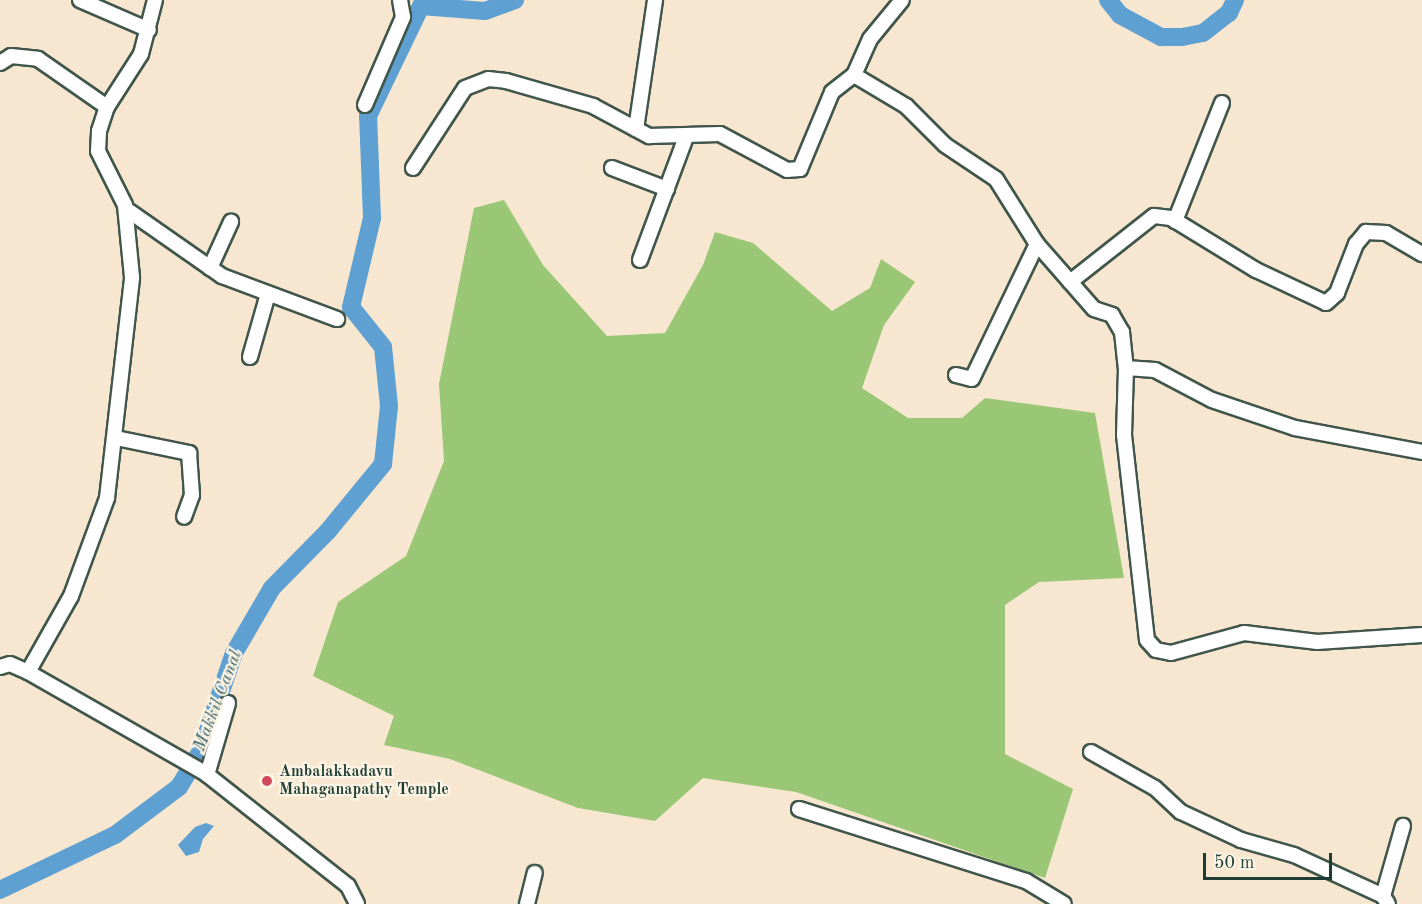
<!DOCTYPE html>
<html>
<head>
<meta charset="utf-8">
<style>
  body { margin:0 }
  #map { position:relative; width:1422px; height:904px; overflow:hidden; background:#f8e7d0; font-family:"Old Standard TT",serif }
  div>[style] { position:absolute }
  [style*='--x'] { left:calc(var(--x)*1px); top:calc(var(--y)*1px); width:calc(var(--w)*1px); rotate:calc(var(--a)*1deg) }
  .green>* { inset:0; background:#99c775 }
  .water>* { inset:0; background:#5ea0d1 }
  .stream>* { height:5px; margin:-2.5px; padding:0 2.5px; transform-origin:2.5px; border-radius:2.5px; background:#5ea0d1 }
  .canal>* { height:18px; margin:-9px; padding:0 9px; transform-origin:9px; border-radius:9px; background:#5ea0d1 }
  .roads { filter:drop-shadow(2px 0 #40564b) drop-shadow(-2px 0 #40564b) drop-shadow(0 2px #40564b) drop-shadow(0 -2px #40564b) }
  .street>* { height:14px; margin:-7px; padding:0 7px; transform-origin:7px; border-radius:7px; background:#fff }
  .dots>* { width:16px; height:16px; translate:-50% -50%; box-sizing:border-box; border:3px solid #fcf5e5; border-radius:50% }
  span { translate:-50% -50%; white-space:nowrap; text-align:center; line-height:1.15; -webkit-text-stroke:4.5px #fcf5e5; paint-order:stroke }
  .poi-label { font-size:16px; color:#1f3d34; font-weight:700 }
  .left { translate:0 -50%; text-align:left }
  .water-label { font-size:18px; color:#325b63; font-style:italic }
  .scale { position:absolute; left:1203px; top:853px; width:129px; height:27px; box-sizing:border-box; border:3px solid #1f3d34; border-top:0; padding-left:8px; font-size:18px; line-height:21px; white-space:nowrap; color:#1f3d34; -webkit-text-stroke:4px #fcf5e5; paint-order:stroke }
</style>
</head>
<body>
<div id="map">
  <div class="green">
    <div style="clip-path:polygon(504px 200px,543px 265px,607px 336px,665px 333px,703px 265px,715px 232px,753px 243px,832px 311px,870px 288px,881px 259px,915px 282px,884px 325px,862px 388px,908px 418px,962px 418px,985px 398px,1095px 413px,1124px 578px,1039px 582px,1005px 605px,1005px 754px,1073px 789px,1045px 878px,796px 792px,703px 778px,655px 821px,578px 808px,450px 759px,384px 745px,394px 716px,313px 676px,338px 602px,406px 556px,444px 461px,439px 384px,474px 208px)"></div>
  </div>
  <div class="water">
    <div style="clip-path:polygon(206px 823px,214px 826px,203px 839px,199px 852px,186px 856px,178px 845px,195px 827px)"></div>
  </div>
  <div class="stream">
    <div style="--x:420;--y:0;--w:6;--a:81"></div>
  </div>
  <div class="canal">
    <div style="--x:1108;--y:0;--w:19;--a:51"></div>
    <div style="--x:1120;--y:15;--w:47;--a:28.2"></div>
    <div style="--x:1161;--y:37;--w:21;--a:0"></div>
    <div style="--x:1182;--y:37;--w:21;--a:-11"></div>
    <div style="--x:1203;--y:33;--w:33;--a:-38"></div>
    <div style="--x:1229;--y:13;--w:14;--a:-65"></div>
    <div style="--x:0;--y:890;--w:127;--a:-25.6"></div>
    <div style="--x:115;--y:835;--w:80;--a:-36.9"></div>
    <div style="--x:179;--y:787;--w:42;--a:-58.6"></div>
    <div style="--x:201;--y:751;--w:103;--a:-71.4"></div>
    <div style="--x:234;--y:653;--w:75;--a:-59.7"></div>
    <div style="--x:272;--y:588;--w:80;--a:-45.5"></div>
    <div style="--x:328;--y:531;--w:87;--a:-50.6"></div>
    <div style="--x:383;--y:464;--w:58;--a:-84.1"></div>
    <div style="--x:389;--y:406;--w:59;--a:-95.8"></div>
    <div style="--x:383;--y:347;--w:51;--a:-128.7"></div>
    <div style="--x:351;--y:307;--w:91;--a:-76.7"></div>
    <div style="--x:372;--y:218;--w:102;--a:-92.2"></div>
    <div style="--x:368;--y:116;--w:122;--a:-64.3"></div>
    <div style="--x:421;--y:6;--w:64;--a:4.5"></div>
    <div style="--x:485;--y:11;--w:32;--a:-20"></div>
  </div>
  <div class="roads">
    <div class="street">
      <div style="--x:80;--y:0;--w:75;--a:23.5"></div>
      <div style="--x:0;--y:63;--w:13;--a:-32"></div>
      <div style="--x:11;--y:56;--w:27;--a:6"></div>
      <div style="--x:38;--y:59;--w:84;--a:34.8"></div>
      <div style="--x:854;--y:75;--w:39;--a:-66"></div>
      <div style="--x:870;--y:39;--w:50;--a:-50.6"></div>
      <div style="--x:365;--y:105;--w:96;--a:-66.6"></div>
      <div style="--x:403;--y:17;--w:17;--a:-100"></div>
      <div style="--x:636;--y:129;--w:130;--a:-81.6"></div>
      <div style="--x:413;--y:168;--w:95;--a:-57"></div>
      <div style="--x:465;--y:88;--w:25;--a:-21"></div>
      <div style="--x:488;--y:79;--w:18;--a:6"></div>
      <div style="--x:506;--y:81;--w:91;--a:16"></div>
      <div style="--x:593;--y:106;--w:64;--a:28.2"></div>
      <div style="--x:649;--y:136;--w:71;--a:-1.6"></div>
      <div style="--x:720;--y:134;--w:76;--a:28.2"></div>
      <div style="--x:787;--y:170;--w:13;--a:-4"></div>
      <div style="--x:800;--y:169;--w:83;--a:-67.4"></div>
      <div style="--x:832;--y:92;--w:28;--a:-38"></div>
      <div style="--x:854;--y:75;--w:61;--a:30.8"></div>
      <div style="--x:906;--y:106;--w:55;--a:45"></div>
      <div style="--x:945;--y:145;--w:61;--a:33.7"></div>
      <div style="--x:996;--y:179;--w:77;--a:57.8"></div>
      <div style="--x:1037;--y:244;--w:86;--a:48.8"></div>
      <div style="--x:1094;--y:309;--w:19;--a:18"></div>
      <div style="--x:1112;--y:315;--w:20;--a:60"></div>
      <div style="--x:1122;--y:332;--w:36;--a:84"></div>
      <div style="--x:1126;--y:368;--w:67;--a:91.7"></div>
      <div style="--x:1124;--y:435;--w:206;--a:83.6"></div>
      <div style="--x:1147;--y:640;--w:13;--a:48"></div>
      <div style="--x:1156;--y:650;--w:15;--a:11"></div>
      <div style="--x:1171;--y:653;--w:76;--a:-15.3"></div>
      <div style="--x:1244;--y:633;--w:74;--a:7"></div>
      <div style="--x:1317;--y:642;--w:105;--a:-3.8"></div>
      <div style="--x:612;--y:168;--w:59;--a:20.9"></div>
      <div style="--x:126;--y:209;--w:117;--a:34.9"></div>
      <div style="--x:222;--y:276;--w:123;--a:20.5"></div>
      <div style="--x:1175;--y:221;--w:127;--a:-68.3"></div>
      <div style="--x:640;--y:260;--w:131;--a:-69.5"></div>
      <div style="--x:210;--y:268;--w:51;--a:-65.5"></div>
      <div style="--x:1070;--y:282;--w:107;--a:-38.2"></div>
      <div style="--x:1154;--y:216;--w:17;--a:7"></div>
      <div style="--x:1171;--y:218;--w:100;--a:31.5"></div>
      <div style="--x:1256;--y:270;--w:77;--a:25.2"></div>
      <div style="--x:1326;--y:303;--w:15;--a:-42"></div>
      <div style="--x:1337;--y:293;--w:53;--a:-68.8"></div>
      <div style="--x:1356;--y:244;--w:16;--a:-50"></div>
      <div style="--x:1366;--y:232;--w:20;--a:3"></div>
      <div style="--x:1386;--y:233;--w:42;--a:30.3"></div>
      <div style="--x:250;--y:357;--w:66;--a:-74.1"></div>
      <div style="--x:1126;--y:368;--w:29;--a:4"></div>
      <div style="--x:1155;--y:370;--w:64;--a:27.8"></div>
      <div style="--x:1212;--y:400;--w:88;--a:18.6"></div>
      <div style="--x:1295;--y:428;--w:129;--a:10.7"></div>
      <div style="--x:956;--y:375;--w:16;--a:14"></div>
      <div style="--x:972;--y:379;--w:150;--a:-64.3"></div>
      <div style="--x:116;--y:438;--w:75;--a:11.6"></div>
      <div style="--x:189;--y:453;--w:42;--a:85.9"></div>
      <div style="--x:192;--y:495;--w:23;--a:110"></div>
      <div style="--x:0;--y:667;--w:10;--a:-17"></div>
      <div style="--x:10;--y:664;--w:20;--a:24"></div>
      <div style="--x:28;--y:672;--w:204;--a:29.7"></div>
      <div style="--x:205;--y:773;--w:182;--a:38.3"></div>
      <div style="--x:348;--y:886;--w:20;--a:63"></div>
      <div style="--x:28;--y:672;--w:87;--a:-60.5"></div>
      <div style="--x:71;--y:596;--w:104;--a:-69.8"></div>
      <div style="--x:107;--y:498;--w:222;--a:-83.5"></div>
      <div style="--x:132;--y:277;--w:72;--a:-95.6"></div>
      <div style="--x:125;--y:205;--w:60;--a:-116.6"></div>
      <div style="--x:98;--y:151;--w:20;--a:-87"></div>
      <div style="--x:99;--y:131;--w:25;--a:-72"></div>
      <div style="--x:107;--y:107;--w:63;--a:-57.3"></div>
      <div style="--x:141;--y:54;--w:56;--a:-75.5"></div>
      <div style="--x:1091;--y:752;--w:73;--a:29.4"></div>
      <div style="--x:1155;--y:788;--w:35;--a:43"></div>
      <div style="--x:1181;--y:812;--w:66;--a:25"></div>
      <div style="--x:1241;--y:840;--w:55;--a:15.8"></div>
      <div style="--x:1294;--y:855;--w:98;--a:24.7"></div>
      <div style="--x:1383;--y:896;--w:9;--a:58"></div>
      <div style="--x:207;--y:775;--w:75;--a:-73.7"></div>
      <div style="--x:799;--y:809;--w:238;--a:17.6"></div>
      <div style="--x:1026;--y:881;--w:44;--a:31.2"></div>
      <div style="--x:1383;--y:896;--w:73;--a:-74.1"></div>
      <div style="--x:527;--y:904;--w:32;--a:-76"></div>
    </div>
  </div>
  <div class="dots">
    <div style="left:267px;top:781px;background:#d1495b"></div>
  </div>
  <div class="poi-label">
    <span class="left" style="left:279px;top:781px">Ambalakkadavu<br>Mahaganapathy Temple</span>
  </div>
  <div class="water-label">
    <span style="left:218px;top:701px;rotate:-69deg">Makkil Canal</span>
  </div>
  <div class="scale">50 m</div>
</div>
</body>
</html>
